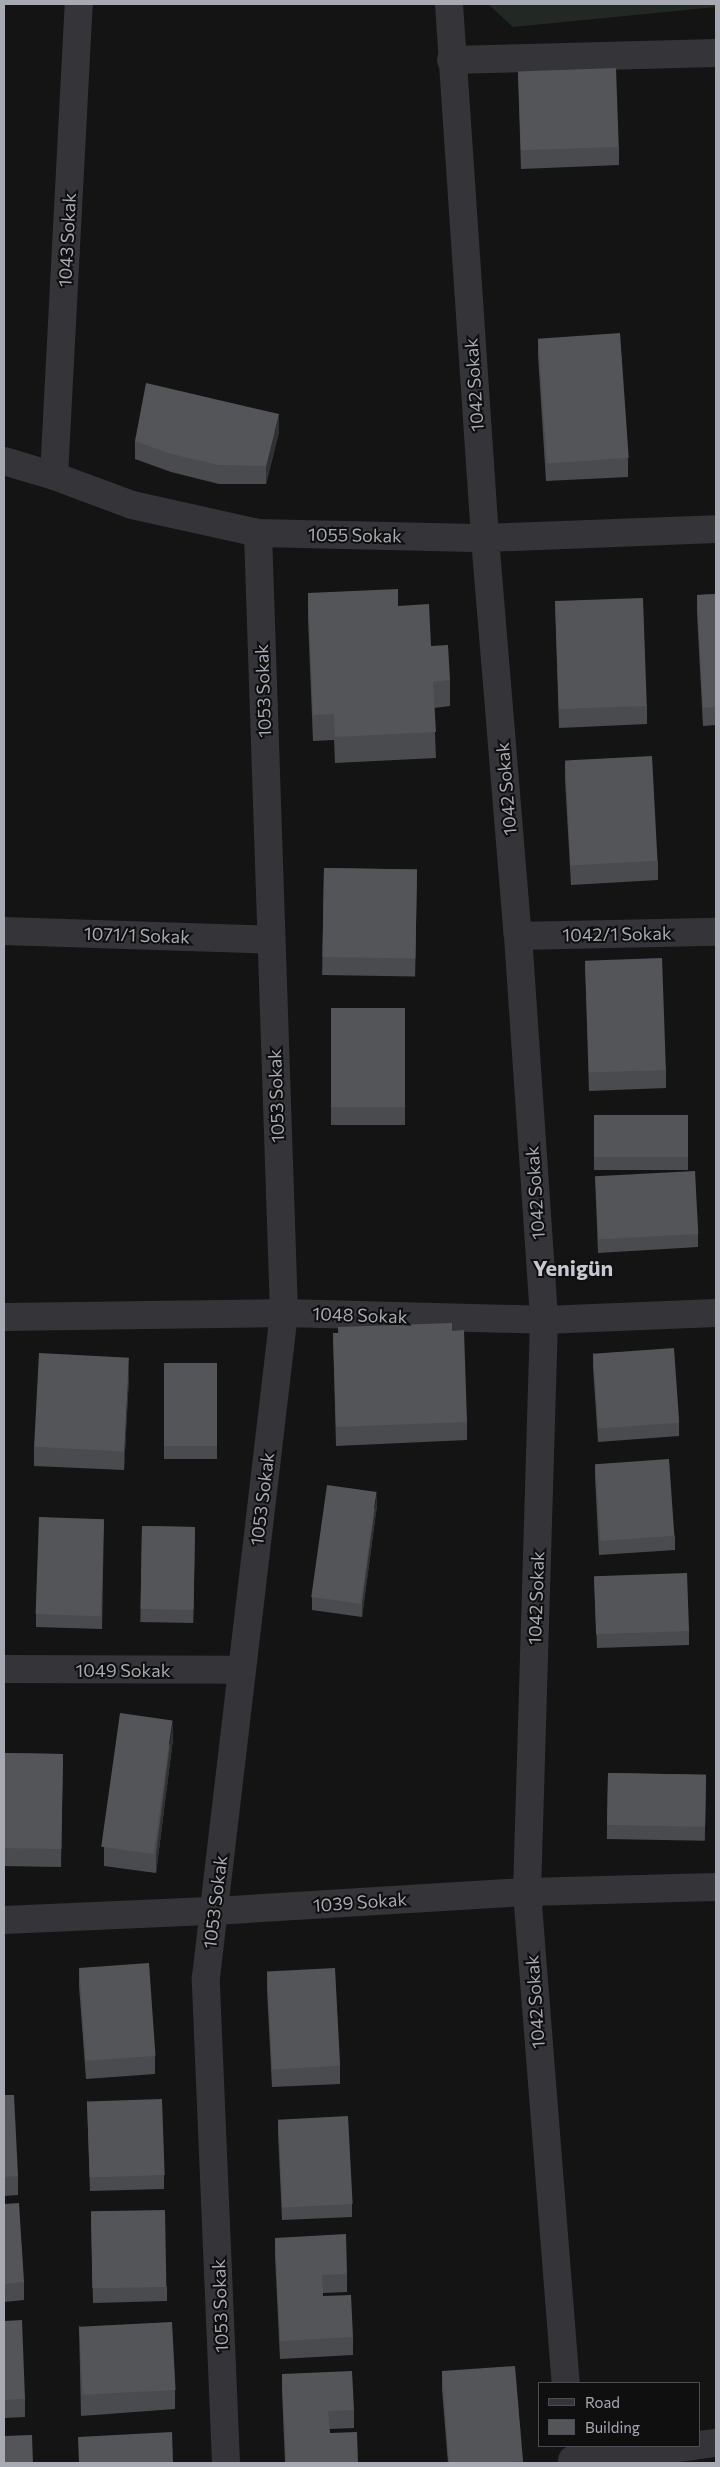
<!DOCTYPE html>
<html>
<head>
<meta charset="utf-8">
<style>
  body { margin:0 }
  #map { position:relative; width:720px; height:2467px; overflow:hidden; background:#141415; font-family:Commissioner,sans-serif }
  div>[style] { position:absolute }
  [style*='--x'] { left:calc(var(--x)*1px); top:calc(var(--y)*1px); width:calc(var(--w)*1px); rotate:calc(var(--a)*1deg) }
  .green>* { inset:0; background:#222923 }
  .street>* { height:28px; margin:-14px; padding:0 14px; transform-origin:14px; border-radius:14px; background:#353539 }
  .wall>* { inset:0; background:#4a4b4f; transform-origin:0 0 }
  .shaded-wall>* { inset:0; background:#303133 }
  .building>* { inset:0; background:#545559; transform-origin:0 0 }
  span { translate:-50% -50%; white-space:nowrap; text-align:center; line-height:1.15; -webkit-text-stroke:4px #0f0f10; paint-order:stroke }
  .street-label { font-size:18px; color:#a7aab3 }
  .district-label { font-size:22px; color:#c7c9d0; font-weight:700 }
  .frame { position:absolute; inset:0; border:5px solid #a7aab3; pointer-events:none }
  .legend { position:absolute; left:538px; top:2382px; width:162px; height:65px; box-sizing:border-box; background:#0f0f10; border:1px solid #4c4d51; margin:0; padding:6px 9px; list-style:none; font-size:15px; color:#a7aab3 }
  .legend li { display:flex; align-items:center; gap:10px; height:25px }
  .legend b { width:25px; border:1px solid #4c4d51 }
</style>
</head>
<body>
<div id="map">
  <div class="green">
    <div style="clip-path:polygon(488px 4px,716px 4px,716px 7px,513px 27px)"></div>
  </div>
  <div class="street">
    <div style="--x:449;--y:4;--w:535;--a:86.14"></div>
    <div style="--x:485;--y:538;--w:399;--a:85.3"></div>
    <div style="--x:518;--y:936;--w:385;--a:86.1"></div>
    <div style="--x:544;--y:1320;--w:572;--a:91.7"></div>
    <div style="--x:527;--y:1892;--w:493;--a:85.5"></div>
    <div style="--x:451;--y:60;--w:265;--a:-1.5"></div>
    <div style="--x:4;--y:461;--w:52;--a:16.7"></div>
    <div style="--x:54;--y:476;--w:83;--a:20.4"></div>
    <div style="--x:132;--y:505;--w:129;--a:12.5"></div>
    <div style="--x:258;--y:533;--w:227;--a:1.3"></div>
    <div style="--x:485;--y:538;--w:231;--a:-2.2"></div>
    <div style="--x:54;--y:476;--w:473;--a:-87"></div>
    <div style="--x:4;--y:931;--w:267;--a:1.9"></div>
    <div style="--x:518;--y:936;--w:198;--a:-1.2"></div>
    <div style="--x:4;--y:1317;--w:280;--a:-0.8"></div>
    <div style="--x:284;--y:1313;--w:260;--a:1.5"></div>
    <div style="--x:544;--y:1320;--w:172;--a:-2.3"></div>
    <div style="--x:4;--y:1669;--w:238;--a:0.2"></div>
    <div style="--x:4;--y:1920;--w:210;--a:-2.5"></div>
    <div style="--x:214;--y:1911;--w:314;--a:-3.5"></div>
    <div style="--x:527;--y:1892;--w:189;--a:-1.5"></div>
    <div style="--x:699;--y:2445;--w:17;--a:-7"></div>
    <div style="--x:572;--y:2460;--w:123;--a:-6.5"></div>
    <div style="--x:226;--y:2463;--w:486;--a:-92.4"></div>
    <div style="--x:206;--y:1977;--w:669;--a:-83.3"></div>
    <div style="--x:284;--y:1313;--w:780;--a:-91.91"></div>
  </div>
  <div class="wall">
    <div style="clip-path:polygon(518px 72px,619px 147px,619px 165px,521px 169px)"></div>
    <div style="clip-path:polygon(538px 338px,628px 458px,628px 477px,546px 481px,538px 356px)"></div>
    <div style="clip-path:polygon(279px 432px,266px 484px,219px 484px,171px 472px,135px 459px,135px 441px)"></div>
    <div style="clip-path:polygon(308px 593px,398px 606px,431px 646px,450px 680px,450px 706px,434px 708px,436px 758px,335px 763px,334px 740px,313px 741px,308px 619px)"></div>
    <div style="clip-path:polygon(716px 594px,716px 725px,703px 726px,697px 613px,697px 595px)"></div>
    <div style="clip-path:polygon(555px 601px,647px 706px,647px 724px,559px 728px)"></div>
    <div style="clip-path:polygon(565px 762px,658px 861px,658px 880px,571px 885px,565px 780px)"></div>
    <div style="left:324px;top:868px;width:93px;height:107px;rotate:1deg"></div>
    <div style="clip-path:polygon(585px 961px,666px 1070px,666px 1088px,589px 1091px)"></div>
    <div style="left:331px;top:1008px;width:74px;height:117px"></div>
    <div style="left:594px;top:1115px;width:94px;height:55px"></div>
    <div style="clip-path:polygon(595px 1176px,698px 1234px,698px 1247px,598px 1253px)"></div>
    <div style="clip-path:polygon(338px 1327px,452px 1331px,467px 1422px,467px 1440px,336px 1446px,333px 1333px,338px 1333px)"></div>
    <div style="clip-path:polygon(593px 1353px,679px 1423px,679px 1436px,598px 1442px,593px 1367px)"></div>
    <div style="left:164px;top:1363px;width:53px;height:96px"></div>
    <div style="clip-path:polygon(129px 1376px,124px 1470px,34px 1466px,34px 1447px)"></div>
    <div style="clip-path:polygon(595px 1464px,675px 1536px,675px 1550px,599px 1555px,595px 1477px)"></div>
    <div style="clip-path:polygon(377px 1505px,362px 1617px,312px 1610px,312px 1597px)"></div>
    <div style="clip-path:polygon(104px 1519px,102px 1629px,36px 1627px,36px 1614px)"></div>
    <div style="left:142px;top:1526px;width:53px;height:96px;rotate:1deg"></div>
    <div style="clip-path:polygon(594px 1577px,689px 1631px,689px 1645px,597px 1648px)"></div>
    <div style="clip-path:polygon(173px 1739px,156px 1873px,104px 1866px,104px 1847px)"></div>
    <div style="left:4px;top:1753px;width:59px;height:113px;rotate:1deg"></div>
    <div style="left:608px;top:1773px;width:98px;height:66px;rotate:1deg"></div>
    <div style="clip-path:polygon(79px 1968px,155px 2056px,155px 2074px,86px 2079px,79px 1986px)"></div>
    <div style="clip-path:polygon(267px 1971px,340px 2066px,340px 2084px,272px 2087px,267px 1990px)"></div>
    <div style="clip-path:polygon(4px 2045px,5px 2060px,5px 2078px,4px 2078px)"></div>
    <div style="clip-path:polygon(4px 2095px,18px 2176px,18px 2195px,4px 2196px)"></div>
    <div style="clip-path:polygon(87px 2101px,164px 2175px,164px 2189px,90px 2191px)"></div>
    <div style="clip-path:polygon(278px 2119px,352px 2204px,352px 2217px,282px 2220px,278px 2133px)"></div>
    <div style="clip-path:polygon(4px 2204px,24px 2282px,24px 2300px,4px 2302px)"></div>
    <div style="clip-path:polygon(91px 2213px,167px 2287px,167px 2301px,93px 2303px)"></div>
    <div style="clip-path:polygon(275px 2238px,347px 2274px,347px 2292px,323px 2293px,323px 2296px,353px 2337px,353px 2355px,280px 2359px,275px 2256px)"></div>
    <div style="clip-path:polygon(4px 2321px,25px 2399px,25px 2417px,4px 2418px)"></div>
    <div style="clip-path:polygon(79px 2326px,175px 2390px,175px 2409px,81px 2416px)"></div>
    <div style="clip-path:polygon(442px 2371px,523px 2461px,523px 2463px,448px 2463px,442px 2390px)"></div>
    <div style="clip-path:polygon(282px 2374px,354px 2410px,354px 2428px,329px 2429px,330px 2433px,358px 2463px,285px 2463px,282px 2392px)"></div>
  </div>
  <div class="shaded-wall">
    <div style="clip-path:polygon(279px 414px,279px 432px,266px 484px,266px 466px)"></div>
    <div style="clip-path:polygon(129px 1357px,129px 1376px,124px 1470px,124px 1452px)"></div>
    <div style="clip-path:polygon(377px 1492px,377px 1505px,362px 1617px,362px 1604px)"></div>
    <div style="clip-path:polygon(173px 1720px,173px 1739px,156px 1873px,156px 1854px)"></div>
  </div>
  <div class="building">
    <div style="left:616px;top:68px;width:79px;height:98px;rotate:88deg"></div>
    <div style="left:620px;top:333px;width:125px;height:82px;rotate:86deg"></div>
    <div style="clip-path:polygon(146px 383px,279px 414px,266px 466px,219px 465px,171px 454px,135px 441px)"></div>
    <div style="clip-path:polygon(398px 589px,398px 606px,429px 604px,431px 646px,448px 645px,450px 680px,433px 682px,436px 732px,335px 737px,334px 714px,313px 715px,308px 593px)"></div>
    <div style="clip-path:polygon(716px 594px,716px 707px,703px 708px,697px 595px)"></div>
    <div style="left:643px;top:598px;width:108px;height:88px;rotate:88deg"></div>
    <div style="left:652px;top:756px;width:105px;height:87px;rotate:87deg"></div>
    <div style="left:324px;top:868px;width:93px;height:89px;rotate:1deg"></div>
    <div style="left:662px;top:958px;width:112px;height:77px;rotate:88deg"></div>
    <div style="left:331px;top:1008px;width:74px;height:99px"></div>
    <div style="left:594px;top:1115px;width:94px;height:42px"></div>
    <div style="left:695px;top:1171px;width:63px;height:100px;rotate:87deg"></div>
    <div style="clip-path:polygon(452px 1323px,452px 1331px,464px 1330px,467px 1422px,336px 1427px,333px 1333px,339px 1333px,338px 1327px)"></div>
    <div style="left:674px;top:1348px;width:75px;height:81px;rotate:86deg"></div>
    <div style="left:39px;top:1353px;width:90px;height:94px;rotate:3deg"></div>
    <div style="left:164px;top:1363px;width:53px;height:83px"></div>
    <div style="left:669px;top:1459px;width:77px;height:74px;rotate:86deg"></div>
    <div style="left:327px;top:1485px;width:50px;height:113px;rotate:8deg"></div>
    <div style="left:39px;top:1517px;width:65px;height:97px;rotate:2deg"></div>
    <div style="left:142px;top:1526px;width:53px;height:83px;rotate:1deg"></div>
    <div style="left:687px;top:1573px;width:58px;height:93px;rotate:88deg"></div>
    <div style="left:120px;top:1713px;width:53px;height:135px;rotate:8deg"></div>
    <div style="left:4px;top:1753px;width:59px;height:95px;rotate:1deg"></div>
    <div style="left:608px;top:1773px;width:98px;height:52px;rotate:1deg"></div>
    <div style="left:149px;top:1963px;width:93px;height:70px;rotate:86deg"></div>
    <div style="left:335px;top:1968px;width:98px;height:68px;rotate:87deg"></div>
    <div style="clip-path:polygon(4px 2045px,5px 2060px,4px 2060px)"></div>
    <div style="clip-path:polygon(4px 2095px,14px 2095px,18px 2176px,4px 2177px)"></div>
    <div style="left:162px;top:2099px;width:76px;height:75px;rotate:88deg"></div>
    <div style="left:348px;top:2116px;width:88px;height:70px;rotate:87deg"></div>
    <div style="clip-path:polygon(19px 2203px,24px 2282px,4px 2284px,4px 2204px)"></div>
    <div style="left:165px;top:2210px;width:77px;height:74px;rotate:89deg"></div>
    <div style="clip-path:polygon(346px 2234px,347px 2274px,322px 2275px,323px 2296px,351px 2295px,353px 2337px,280px 2341px,275px 2238px)"></div>
    <div style="clip-path:polygon(22px 2320px,25px 2399px,4px 2400px,4px 2321px)"></div>
    <div style="left:172px;top:2322px;width:68px;height:93px;rotate:87deg"></div>
    <div style="clip-path:polygon(515px 2366px,523px 2461px,496px 2463px,449px 2463px,442px 2371px)"></div>
    <div style="clip-path:polygon(352px 2371px,354px 2410px,328px 2411px,330px 2433px,357px 2432px,358px 2463px,286px 2463px,282px 2374px)"></div>
    <div style="clip-path:polygon(172px 2432px,173px 2463px,79px 2463px,78px 2437px)"></div>
    <div style="left:32px;top:2435px;width:28px;height:28px;rotate:88deg"></div>
  </div>
  <div class="street-label">
    <span style="left:67px;top:240px;rotate:-87deg">1043 Sokak</span>
    <span style="left:474px;top:385px;rotate:-94deg">1042 Sokak</span>
    <span style="left:355px;top:535px;rotate:1deg">1055 Sokak</span>
    <span style="left:263px;top:691px;rotate:-92deg">1053 Sokak</span>
    <span style="left:506px;top:789px;rotate:-95deg">1042 Sokak</span>
    <span style="left:617px;top:934px;rotate:-1deg">1042/1 Sokak</span>
    <span style="left:137px;top:935px;rotate:2deg">1071/1 Sokak</span>
    <span style="left:276px;top:1096px;rotate:-92deg">1053 Sokak</span>
    <span style="left:535px;top:1193px;rotate:-94deg">1042 Sokak</span>
    <span style="left:360px;top:1315px;rotate:2deg">1048 Sokak</span>
    <span style="left:262px;top:1499px;rotate:-83deg">1053 Sokak</span>
    <span style="left:536px;top:1598px;rotate:-88deg">1042 Sokak</span>
    <span style="left:123px;top:1670px">1049 Sokak</span>
    <span style="left:215px;top:1902px;rotate:-83deg">1053 Sokak</span>
    <span style="left:360px;top:1902px;rotate:-4deg">1039 Sokak</span>
    <span style="left:535px;top:2002px;rotate:-94deg">1042 Sokak</span>
    <span style="left:220px;top:2306px;rotate:-92deg">1053 Sokak</span>
  </div>
  <div class="district-label">
    <span style="left:573px;top:1268px">Yenigün</span>
  </div>
  <div class="frame"></div>
  <ul class="legend">
  <li><b style="height:6px;background:#353539"></b>Road</li>
  <li><b style="height:14px;background:#545559"></b>Building</li>
  </ul>
</div>
</body>
</html>
